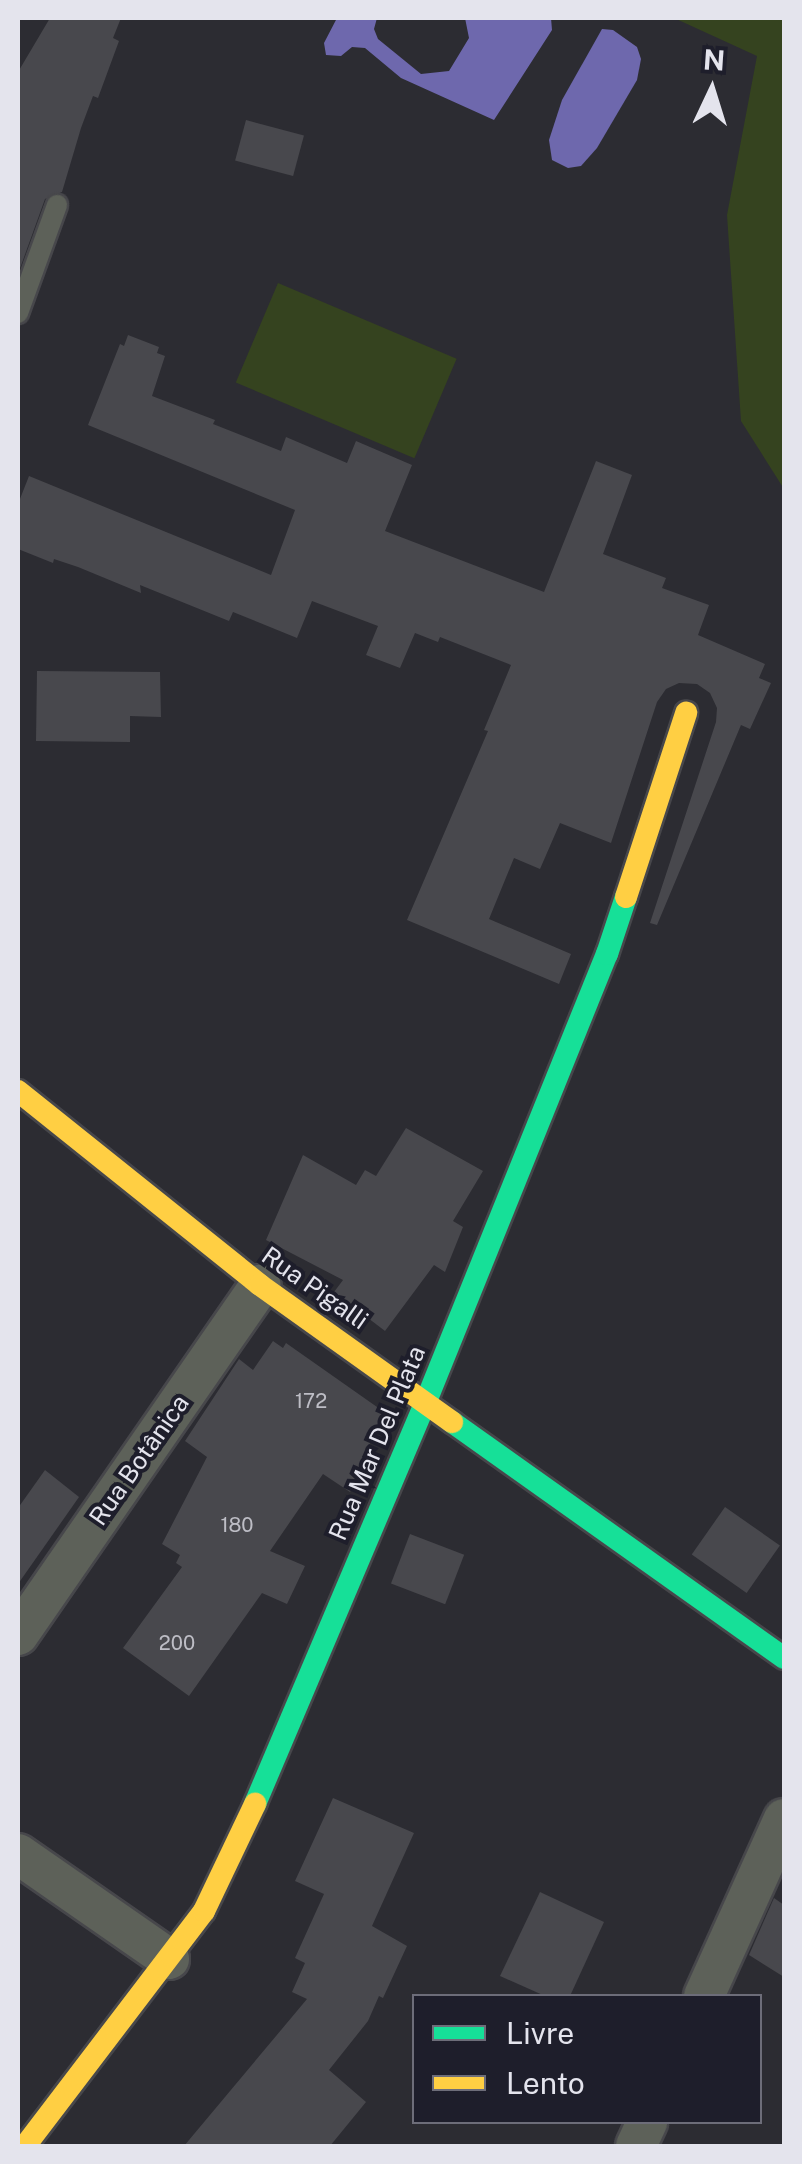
<!DOCTYPE html>
<html>
<head>
<meta charset="utf-8">
<style>
  body { margin:0 }
  #map { position:relative; width:802px; height:2164px; overflow:hidden; background:#2c2c32; font-family:"Public Sans",sans-serif }
  div>[style] { position:absolute }
  [style*='--x'] { left:calc(var(--x)*1px); top:calc(var(--y)*1px); width:calc(var(--w)*1px); rotate:calc(var(--a)*1deg) }
  .green>* { inset:0; background:#35431f; transform-origin:0 0 }
  .water>* { inset:0; background:#6e68ad }
  .building>* { inset:0; background:#48484d; transform-origin:0 0 }
  .roads { filter:drop-shadow(2px 0 #47474b) drop-shadow(-2px 0 #47474b) drop-shadow(0 2px #47474b) drop-shadow(0 -2px #47474b) }
  .lane>* { height:20px; margin:-10px; padding:0 10px; transform-origin:10px; border-radius:10px; background:#5d6159 }
  .street>* { height:40px; margin:-20px; padding:0 20px; transform-origin:20px; border-radius:20px; background:#5d6159 }
  .fast>* { height:22px; margin:-11px; padding:0 11px; transform-origin:11px; border-radius:11px; background:#16e098 }
  .slow>* { height:22px; margin:-11px; padding:0 11px; transform-origin:11px; border-radius:11px; background:#ffcf43 }
  span { translate:-50% -50%; white-space:nowrap; text-align:center; line-height:1.15; -webkit-text-stroke:8px #1e1e2b; paint-order:stroke }
  .number-label { font-size:20px; color:#bdbdc5 }
  .number-label span { -webkit-text-stroke-width:0 }
  .street-label { font-size:25px; color:#e4e4ed }
  .frame { position:absolute; inset:0; border:20px solid #e4e4ed; pointer-events:none }
  .legend { position:absolute; left:412px; top:1994px; width:350px; height:130px; box-sizing:border-box; background:#1e1e2b; border:2px solid #6d6d79; margin:0; padding:12px 18px; list-style:none; font-size:30px; color:#e4e4ed }
  .legend li { display:flex; align-items:center; gap:20px; height:50px }
  .legend b { width:50px; border:2px solid #6d6d79 }
  .north { position:absolute; left:662px; top:40px; width:100px; height:100px; -webkit-text-stroke:8px #1e1e2b; paint-order:stroke; rotate:4deg; font-size:28px; font-weight:700; line-height:40px; text-align:center; color:#e4e4ed }
  .north::after { content:''; display:block; margin:auto; width:35px; height:45px; background:#e4e4ed; clip-path:polygon(50% 0,100% 100%,50% 72%,0 100%) }
</style>
</head>
<body>
<div id="map">
  <div class="green">
    <div style="clip-path:polygon(674px 18px,784px 18px,784px 489px,741px 421px,727px 215px,757px 56px)"></div>
    <div style="left:278px;top:283px;width:194px;height:108px;rotate:23deg"></div>
  </div>
  <div class="water">
    <div style="clip-path:polygon(337px 18px,377px 18px,374px 29px,378px 39px,421px 74px,449px 71px,469px 38px,465px 18px,551px 18px,552px 30px,494px 120px,401px 78px,365px 48px,352px 47px,341px 56px,326px 55px,324px 43px)"></div>
    <div style="clip-path:polygon(602px 29px,613px 30px,637px 47px,641px 59px,637px 80px,597px 148px,581px 166px,568px 168px,552px 160px,549px 140px,562px 100px)"></div>
  </div>
  <div class="building">
    <div style="clip-path:polygon(50px 18px,121px 18px,113px 38px,119px 41px,98px 98px,93px 96px,81px 128px,62px 192px,45px 199px,18px 274px,18px 72px)"></div>
    <div style="left:246px;top:120px;width:60px;height:42px;rotate:15deg"></div>
    <div style="clip-path:polygon(128px 335px,159px 347px,157px 353px,165px 356px,152px 396px,215px 420px,213px 424px,281px 451px,286px 437px,347px 463px,356px 441px,412px 465px,385px 531px,544px 592px,596px 461px,632px 475px,603px 554px,666px 578px,662px 588px,709px 605px,698px 635px,765px 664px,759px 678px,771px 683px,750px 729px,741px 725px,657px 925px,650px 923px,716px 722px,717px 708px,710px 693px,697px 684px,679px 683px,666px 689px,657px 702px,611px 843px,560px 823px,540px 869px,514px 858px,489px 919px,571px 954px,559px 984px,407px 920px,488px 731px,484px 730px,511px 665px,440px 637px,438px 642px,415px 633px,400px 668px,366px 655px,378px 626px,312px 601px,297px 638px,233px 612px,229px 621px,140px 585px,141px 593px,78px 567px,54px 559px,53px 563px,18px 549px,18px 504px,29px 476px,271px 575px,295px 510px,88px 425px,120px 344px,124px 346px)"></div>
    <div style="clip-path:polygon(37px 671px,160px 672px,161px 717px,130px 716px,130px 742px,36px 741px)"></div>
    <div style="clip-path:polygon(406px 1128px,483px 1171px,453px 1221px,463px 1227px,445px 1272px,434px 1265px,385px 1331px,334px 1292px,343px 1280px,266px 1240px,303px 1155px,356px 1185px,365px 1170px,376px 1176px)"></div>
    <div style="clip-path:polygon(273px 1341px,283px 1348px,286px 1343px,387px 1414px,364px 1454px,368px 1457px,350px 1492px,323px 1474px,270px 1551px,305px 1566px,287px 1604px,262px 1593px,189px 1696px,123px 1648px,182px 1567px,176px 1563px,180px 1555px,162px 1544px,207px 1457px,185px 1441px,239px 1359px,253px 1370px)"></div>
    <div style="clip-path:polygon(45px 1470px,79px 1497px,18px 1584px,18px 1508px)"></div>
    <div style="left:725px;top:1507px;width:67px;height:58px;rotate:35deg"></div>
    <div style="left:410px;top:1534px;width:58px;height:53px;rotate:21deg"></div>
    <div style="clip-path:polygon(333px 1798px,414px 1833px,372px 1926px,407px 1946px,383px 1998px,379px 1996px,368px 2021px,329px 2070px,366px 2102px,330px 2146px,184px 2146px,307px 1999px,292px 1992px,305px 1963px,295px 1958px,324px 1894px,295px 1881px)"></div>
    <div style="clip-path:polygon(540px 1892px,604px 1922px,570px 1996px,545px 1996px,500px 1976px)"></div>
    <div style="clip-path:polygon(774px 1898px,784px 1905px,784px 1977px,749px 1955px)"></div>
  </div>
  <div class="roads">
    <div class="lane">
      <div style="--x:18;--y:313;--w:115;--a:-70.1"></div>
    </div>
    <div class="street">
      <div style="--x:18;--y:1635;--w:426;--a:-55.3"></div>
      <div style="--x:18;--y:1854;--w:184;--a:34.8"></div>
      <div style="--x:704;--y:1996;--w:194;--a:-65.7"></div>
      <div style="--x:636;--y:2146;--w:26;--a:-65"></div>
    </div>
    <div class="fast">
      <div style="--x:452;--y:1422;--w:407;--a:35.4"></div>
      <div style="--x:255;--y:1804;--w:440;--a:-67"></div>
      <div style="--x:427;--y:1399;--w:480;--a:-68"></div>
      <div style="--x:607;--y:954;--w:60;--a:-71.6"></div>
    </div>
    <div class="slow">
      <div style="--x:626;--y:897;--w:194;--a:-71.9"></div>
      <div style="--x:18;--y:1091;--w:310;--a:38.7"></div>
      <div style="--x:260;--y:1285;--w:236;--a:35.5"></div>
      <div style="--x:25;--y:2146;--w:295;--a:-52.7"></div>
      <div style="--x:204;--y:1911;--w:119;--a:-64.5"></div>
    </div>
  </div>
  <div class="number-label">
    <span style="left:311px;top:1401px">172</span>
    <span style="left:237px;top:1525px">180</span>
    <span style="left:177px;top:1643px">200</span>
  </div>
  <div class="street-label">
    <span style="left:315px;top:1288px;rotate:35deg">Rua Pigalli</span>
    <span style="left:377px;top:1443px;rotate:-67deg">Rua Mar Del Plata</span>
    <span style="left:139px;top:1460px;rotate:-55deg">Rua Botânica</span>
  </div>
  <div class="frame"></div>
  <ul class="legend">
  <li><b style="height:12px;background:#16e098"></b>Livre</li>
  <li><b style="height:12px;background:#ffcf43"></b>Lento</li>
  </ul>
  <div class="north">N</div>
</div>
</body>
</html>
